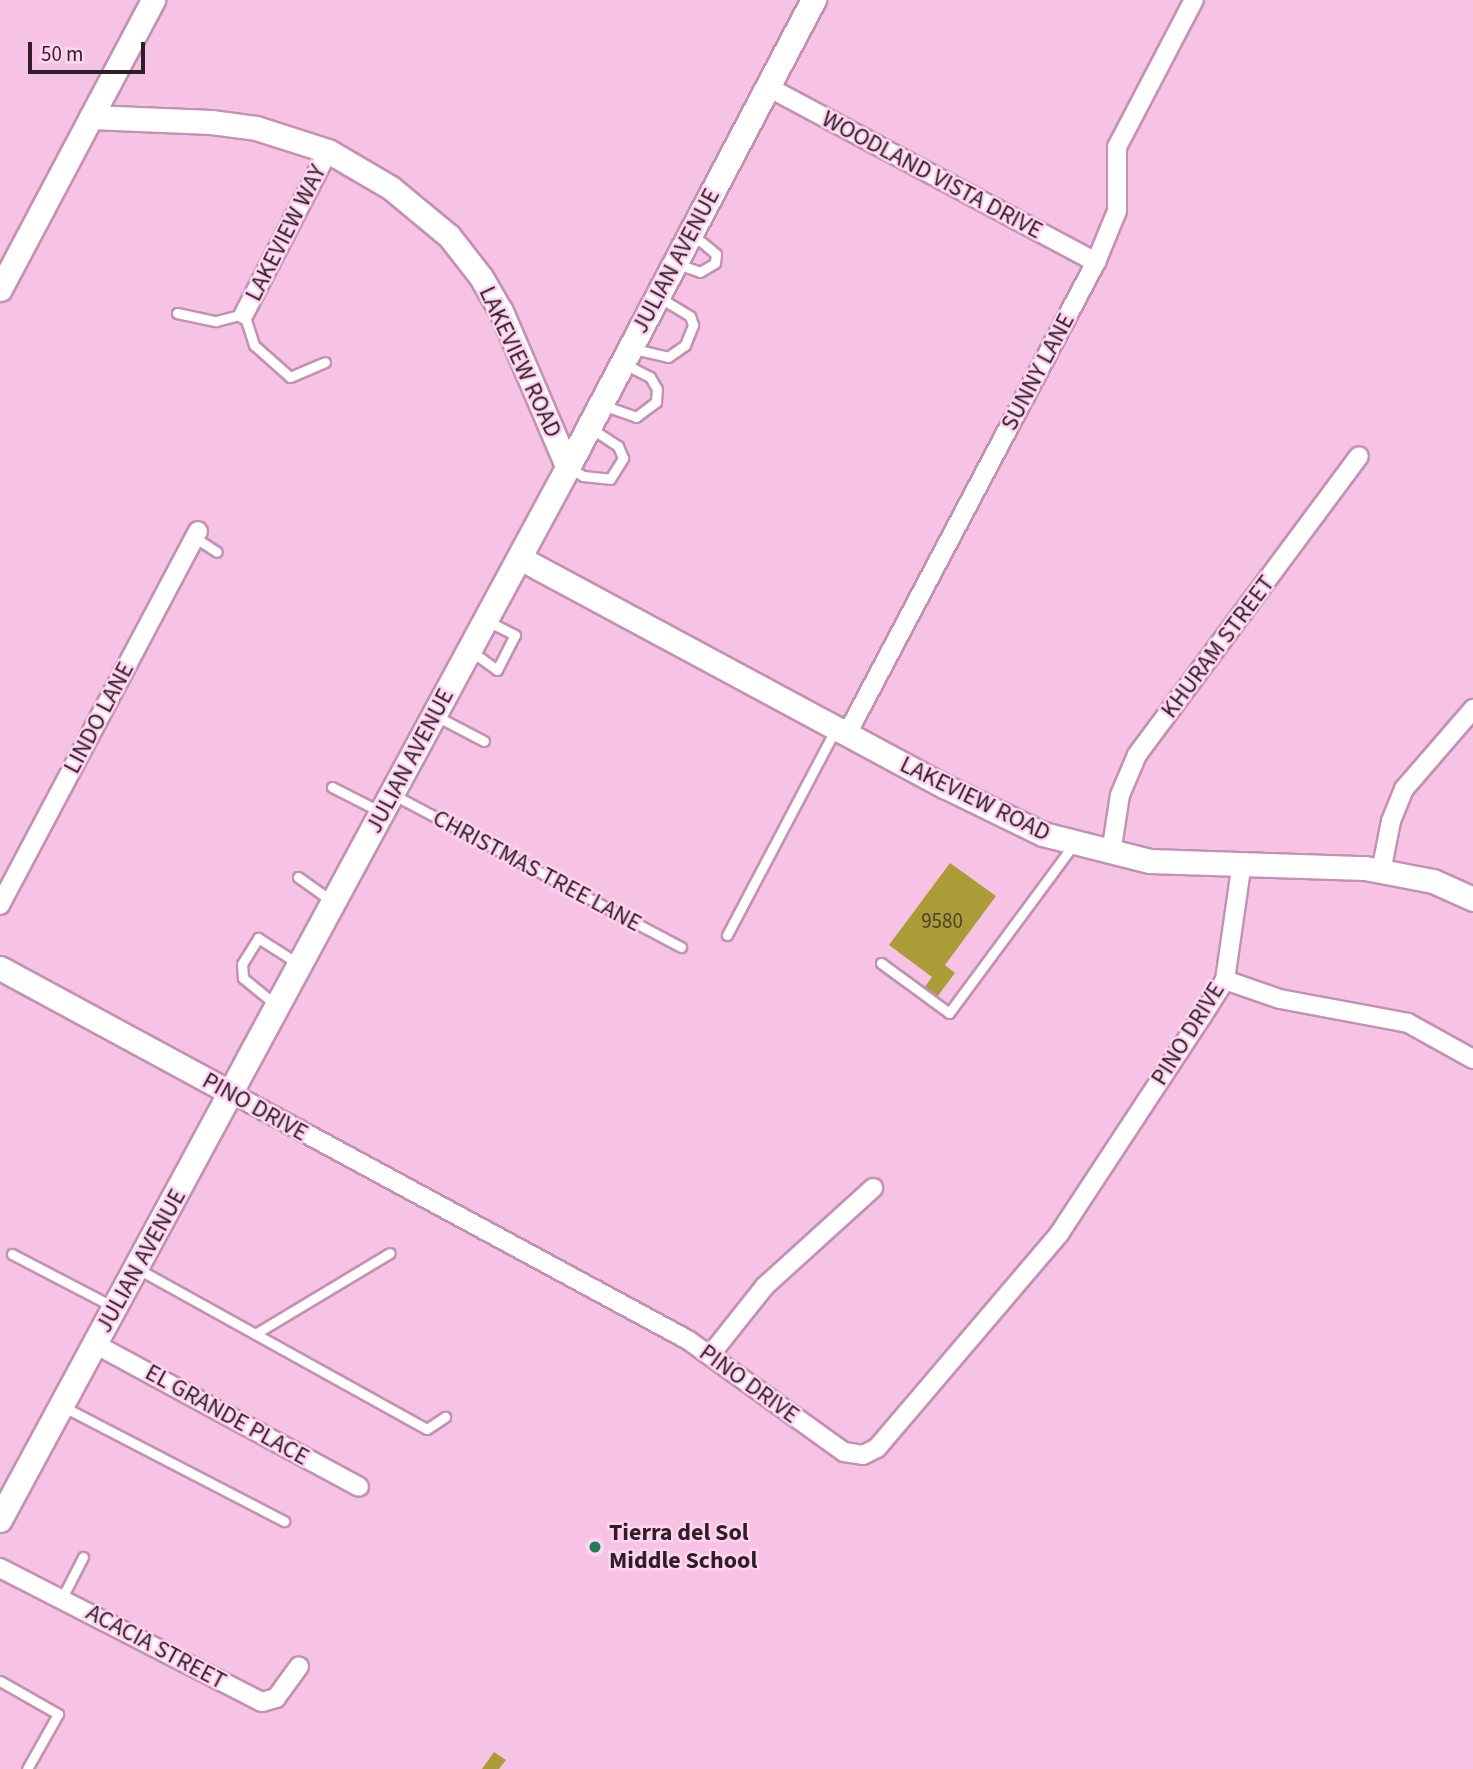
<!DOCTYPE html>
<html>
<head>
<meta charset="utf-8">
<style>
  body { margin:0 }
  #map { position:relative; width:1473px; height:1769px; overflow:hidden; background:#f7c3e5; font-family:"Source Sans 3",sans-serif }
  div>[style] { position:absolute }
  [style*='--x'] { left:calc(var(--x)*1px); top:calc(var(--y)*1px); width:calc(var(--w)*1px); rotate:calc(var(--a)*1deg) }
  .building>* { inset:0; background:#ac9c38 }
  .roads { filter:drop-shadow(2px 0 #c391b2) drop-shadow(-2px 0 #c391b2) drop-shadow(0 2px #c391b2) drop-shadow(0 -2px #c391b2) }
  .service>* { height:9px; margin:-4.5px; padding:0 4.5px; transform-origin:4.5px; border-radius:4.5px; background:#fff }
  .minor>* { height:18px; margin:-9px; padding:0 9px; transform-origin:9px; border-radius:9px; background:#fff }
  .tertiary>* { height:23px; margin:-11.5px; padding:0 11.5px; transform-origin:11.5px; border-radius:11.5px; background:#fff }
  .secondary>* { height:24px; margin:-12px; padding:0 12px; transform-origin:12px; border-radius:12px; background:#fff }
  .dots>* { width:19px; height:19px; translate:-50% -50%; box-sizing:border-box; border:4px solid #fed4ef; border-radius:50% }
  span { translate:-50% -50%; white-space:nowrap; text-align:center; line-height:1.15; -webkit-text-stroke:5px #fed4ef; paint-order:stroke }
  .number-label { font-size:21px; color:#4f3d2e }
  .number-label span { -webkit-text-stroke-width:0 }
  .street-label { font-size:24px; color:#301d2a }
  .poi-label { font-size:24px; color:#301d2a; font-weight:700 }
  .left { translate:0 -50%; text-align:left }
  .scale { position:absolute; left:28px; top:42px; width:117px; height:32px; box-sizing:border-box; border:4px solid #301d2a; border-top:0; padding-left:9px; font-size:21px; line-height:24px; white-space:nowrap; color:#301d2a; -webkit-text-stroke:5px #fed4ef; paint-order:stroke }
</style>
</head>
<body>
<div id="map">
  <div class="building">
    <div style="clip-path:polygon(950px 863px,996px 896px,945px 965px,955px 973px,937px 997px,924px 988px,932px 977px,889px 945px)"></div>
    <div style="clip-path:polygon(494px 1752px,506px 1760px,499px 1769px,482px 1769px)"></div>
  </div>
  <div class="roads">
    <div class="service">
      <div style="--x:677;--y:264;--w:24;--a:19"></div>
      <div style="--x:700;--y:272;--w:17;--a:-31"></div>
      <div style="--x:715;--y:263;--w:9;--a:-84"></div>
      <div style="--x:716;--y:254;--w:31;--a:-140"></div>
      <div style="--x:177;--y:313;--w:40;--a:12"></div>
      <div style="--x:216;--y:321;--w:29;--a:-14"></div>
      <div style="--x:244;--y:314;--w:33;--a:72"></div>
      <div style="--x:254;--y:345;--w:48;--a:41.6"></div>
      <div style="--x:290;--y:377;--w:38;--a:-23"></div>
      <div style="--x:634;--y:349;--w:35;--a:13"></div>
      <div style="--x:668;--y:357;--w:21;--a:-35"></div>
      <div style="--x:685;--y:345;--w:22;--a:-68"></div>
      <div style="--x:693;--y:325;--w:9;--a:-108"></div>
      <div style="--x:690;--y:316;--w:35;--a:-149"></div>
      <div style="--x:602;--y:405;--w:36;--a:19"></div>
      <div style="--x:636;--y:417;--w:25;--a:-37"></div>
      <div style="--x:656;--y:402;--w:13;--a:-86"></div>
      <div style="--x:657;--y:389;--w:14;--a:-120"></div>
      <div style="--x:650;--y:377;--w:30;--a:-153"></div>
      <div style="--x:571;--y:469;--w:14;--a:30"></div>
      <div style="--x:583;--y:476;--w:27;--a:6"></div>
      <div style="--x:610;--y:479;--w:25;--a:-58"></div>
      <div style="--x:623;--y:458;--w:13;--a:-113"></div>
      <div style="--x:618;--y:446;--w:33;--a:-147"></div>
      <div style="--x:194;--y:537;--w:27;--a:33"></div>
      <div style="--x:471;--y:651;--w:32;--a:36"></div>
      <div style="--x:497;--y:670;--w:39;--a:-63"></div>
      <div style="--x:515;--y:635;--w:30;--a:-153"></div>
      <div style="--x:436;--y:716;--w:54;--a:27.5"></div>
      <div style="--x:332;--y:787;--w:55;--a:27"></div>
      <div style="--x:392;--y:794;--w:327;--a:27.9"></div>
      <div style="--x:298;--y:877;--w:43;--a:35.5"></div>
      <div style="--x:727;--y:935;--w:232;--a:-62.2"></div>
      <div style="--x:881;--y:963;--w:84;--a:36.3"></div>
      <div style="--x:949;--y:1013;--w:210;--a:-53.5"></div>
      <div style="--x:276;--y:1005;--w:43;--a:-140.7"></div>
      <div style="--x:243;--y:978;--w:14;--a:-94"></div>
      <div style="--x:242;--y:964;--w:31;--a:-58"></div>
      <div style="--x:258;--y:938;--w:49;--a:32.4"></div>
      <div style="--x:12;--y:1254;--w:115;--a:27.5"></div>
      <div style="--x:138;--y:1269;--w:330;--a:29"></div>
      <div style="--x:427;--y:1429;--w:22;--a:-34"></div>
      <div style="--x:255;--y:1334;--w:157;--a:-31"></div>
      <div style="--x:64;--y:1407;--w:248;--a:27.4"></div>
      <div style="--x:62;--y:1598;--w:46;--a:-62.9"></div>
      <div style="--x:0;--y:1681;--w:67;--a:29.6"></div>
      <div style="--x:58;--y:1714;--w:63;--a:119.4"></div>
    </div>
    <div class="minor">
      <div style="--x:768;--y:87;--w:372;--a:28.1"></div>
      <div style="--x:244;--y:314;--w:183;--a:-62.7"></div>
      <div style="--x:847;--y:734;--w:534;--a:-62.19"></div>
      <div style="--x:1096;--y:262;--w:55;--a:-67.6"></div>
      <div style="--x:1117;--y:211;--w:64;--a:-90"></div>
      <div style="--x:1117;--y:147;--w:166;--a:-62.4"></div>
      <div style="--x:1111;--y:853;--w:59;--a:-81.2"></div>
      <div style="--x:1120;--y:795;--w:43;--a:-67"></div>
      <div style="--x:1137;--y:755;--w:372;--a:-53.4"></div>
      <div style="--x:1381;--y:872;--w:52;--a:-78.9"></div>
      <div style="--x:1391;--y:821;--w:35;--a:-68"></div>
      <div style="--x:1404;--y:789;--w:106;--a:-49.2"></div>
      <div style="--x:0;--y:905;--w:423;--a:-62.1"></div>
      <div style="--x:1225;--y:980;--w:58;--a:19.1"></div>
      <div style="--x:1280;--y:999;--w:130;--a:10.6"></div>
      <div style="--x:1408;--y:1023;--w:74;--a:29"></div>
      <div style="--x:233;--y:1094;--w:517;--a:28.4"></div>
      <div style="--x:688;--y:1340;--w:192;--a:35.7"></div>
      <div style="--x:844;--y:1452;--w:19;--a:9"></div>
      <div style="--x:863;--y:1455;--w:16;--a:-27"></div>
      <div style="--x:877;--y:1448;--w:281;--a:-49.6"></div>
      <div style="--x:1059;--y:1234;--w:258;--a:-56.7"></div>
      <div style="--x:1201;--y:1018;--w:45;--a:-57.7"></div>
      <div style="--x:1225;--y:980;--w:119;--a:-81.8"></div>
      <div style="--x:95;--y:1344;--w:300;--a:28.4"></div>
      <div style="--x:711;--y:1354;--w:87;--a:-51.5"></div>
      <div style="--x:765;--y:1286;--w:146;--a:-42.2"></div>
      <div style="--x:0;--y:1568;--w:294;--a:27.1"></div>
      <div style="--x:262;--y:1702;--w:15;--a:-16"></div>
      <div style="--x:276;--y:1698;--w:39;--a:-54"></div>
    </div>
    <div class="tertiary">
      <div style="--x:91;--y:117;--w:120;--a:2.4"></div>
      <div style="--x:211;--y:122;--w:45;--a:7.6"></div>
      <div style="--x:256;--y:128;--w:76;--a:17.7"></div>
      <div style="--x:328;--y:151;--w:73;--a:30.4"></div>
      <div style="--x:391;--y:188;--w:75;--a:39.6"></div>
      <div style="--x:449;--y:236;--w:52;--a:52"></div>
      <div style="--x:481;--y:277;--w:39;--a:60"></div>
      <div style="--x:501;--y:311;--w:171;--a:66.9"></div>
      <div style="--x:0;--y:289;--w:327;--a:-62.1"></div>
      <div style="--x:520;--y:558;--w:481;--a:28.3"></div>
      <div style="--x:944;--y:786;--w:110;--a:25.9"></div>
      <div style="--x:1043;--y:834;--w:110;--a:14.2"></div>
      <div style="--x:1150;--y:861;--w:215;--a:1.9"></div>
      <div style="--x:1365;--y:868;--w:69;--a:10.8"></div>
      <div style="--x:1433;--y:881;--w:44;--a:24.2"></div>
      <div style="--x:0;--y:968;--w:265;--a:28.4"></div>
    </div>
    <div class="secondary">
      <div style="--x:0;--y:1520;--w:1196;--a:-61.63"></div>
      <div style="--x:568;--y:468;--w:529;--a:-62.27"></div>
    </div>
  </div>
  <div class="dots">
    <div style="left:595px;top:1547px;background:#1e7d53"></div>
  </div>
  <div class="number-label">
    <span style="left:942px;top:921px">9580</span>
  </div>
  <div class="street-label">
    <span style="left:932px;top:175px;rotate:28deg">WOODLAND VISTA DRIVE</span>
    <span style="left:286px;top:233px;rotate:-63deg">LAKEVIEW WAY</span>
    <span style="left:676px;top:261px;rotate:-62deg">JULIAN AVENUE</span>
    <span style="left:520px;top:362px;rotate:65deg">LAKEVIEW ROAD</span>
    <span style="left:1038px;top:372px;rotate:-62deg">SUNNY LANE</span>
    <span style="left:1218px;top:647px;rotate:-53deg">KHURAM STREET</span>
    <span style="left:99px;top:718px;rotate:-62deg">LINDO LANE</span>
    <span style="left:410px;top:761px;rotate:-62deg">JULIAN AVENUE</span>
    <span style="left:975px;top:799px;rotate:26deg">LAKEVIEW ROAD</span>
    <span style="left:537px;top:871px;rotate:28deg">CHRISTMAS TREE LANE</span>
    <span style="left:1188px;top:1034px;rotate:-58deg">PINO DRIVE</span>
    <span style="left:255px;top:1107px;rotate:29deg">PINO DRIVE</span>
    <span style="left:141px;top:1261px;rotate:-61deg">JULIAN AVENUE</span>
    <span style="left:749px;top:1384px;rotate:36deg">PINO DRIVE</span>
    <span style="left:227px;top:1415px;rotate:29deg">EL GRANDE PLACE</span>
    <span style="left:156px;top:1647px;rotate:28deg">ACACIA STREET</span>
  </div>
  <div class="poi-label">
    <span class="left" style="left:609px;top:1547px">Tierra del Sol<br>Middle School</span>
  </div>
  <div class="scale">50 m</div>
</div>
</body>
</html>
